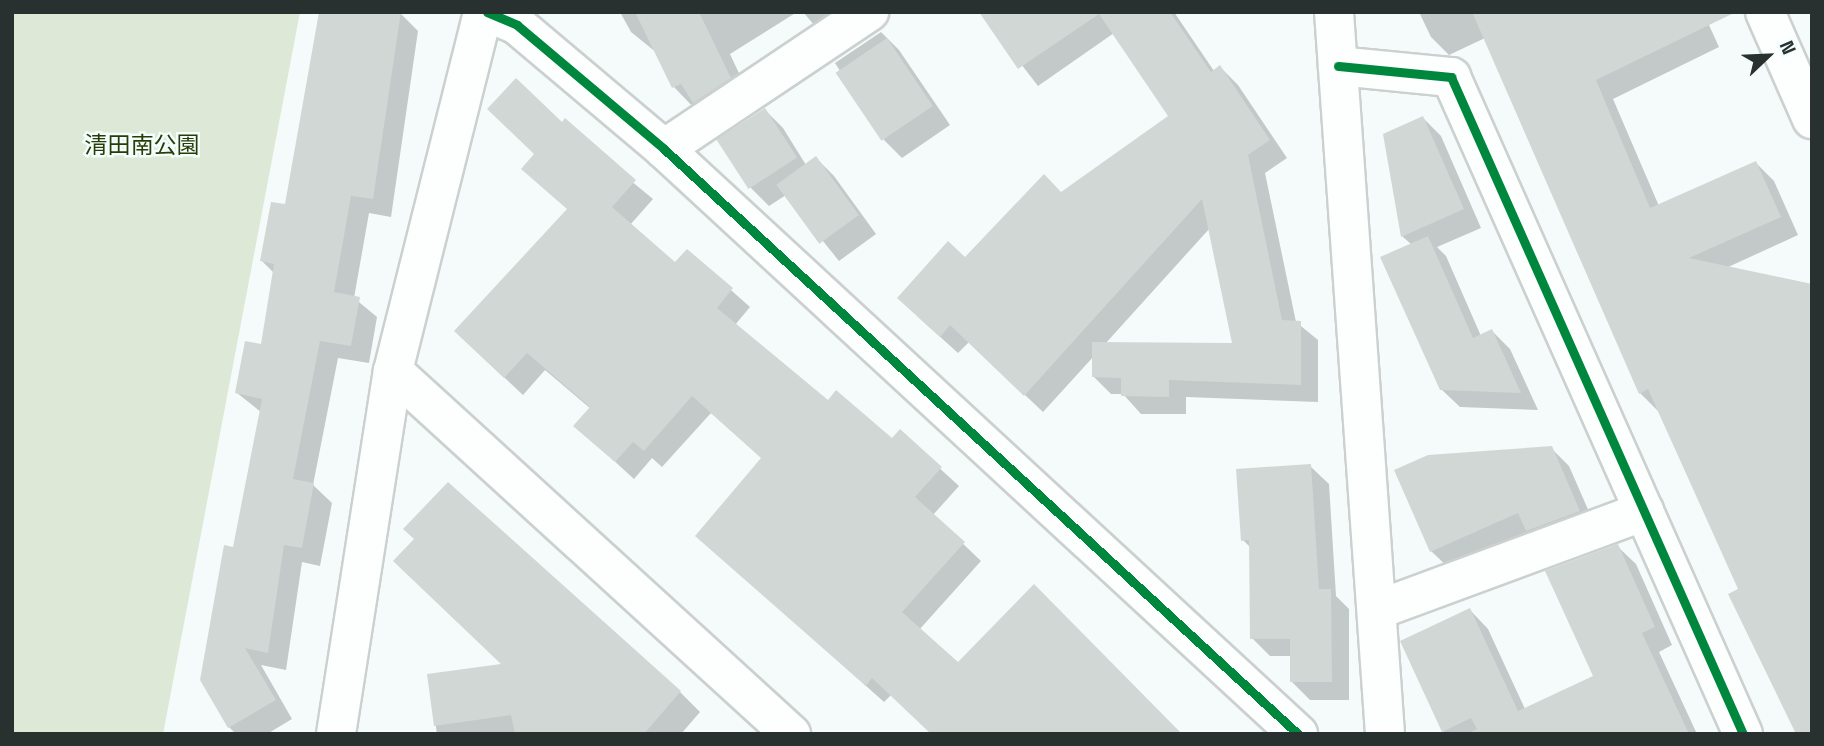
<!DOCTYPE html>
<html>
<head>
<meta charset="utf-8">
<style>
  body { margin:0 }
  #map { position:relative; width:1824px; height:746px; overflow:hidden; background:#f4fbfa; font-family:"Space Grotesk","Noto Sans JP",sans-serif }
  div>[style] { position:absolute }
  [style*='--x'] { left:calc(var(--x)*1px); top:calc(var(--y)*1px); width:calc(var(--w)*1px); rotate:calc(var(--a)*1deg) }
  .green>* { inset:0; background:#dde8d6 }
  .shadow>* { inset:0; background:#0003 }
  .building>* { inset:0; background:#d1d7d5; transform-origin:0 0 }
  .roads { filter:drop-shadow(2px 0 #cad1cf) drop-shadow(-2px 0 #cad1cf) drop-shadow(0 2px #cad1cf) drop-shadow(0 -2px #cad1cf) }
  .minor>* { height:38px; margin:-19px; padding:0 19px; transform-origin:19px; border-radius:19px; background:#fdfefe }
  .tertiary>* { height:38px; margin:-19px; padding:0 19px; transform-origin:19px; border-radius:19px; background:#fdfefe }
  .cycleway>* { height:9px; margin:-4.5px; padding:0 4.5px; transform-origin:4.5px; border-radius:4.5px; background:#00873e }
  span { translate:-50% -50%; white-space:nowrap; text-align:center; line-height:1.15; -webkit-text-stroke:5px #f1fefb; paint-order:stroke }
  .park-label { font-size:23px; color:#293c07 }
  .frame { position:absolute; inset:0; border:14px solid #28312f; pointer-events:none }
  .north { position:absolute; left:1733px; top:21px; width:70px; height:70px; -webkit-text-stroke:5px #f1fefb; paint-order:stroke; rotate:67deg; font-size:19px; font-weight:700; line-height:28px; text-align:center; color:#28312f }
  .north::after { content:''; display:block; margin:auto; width:24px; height:32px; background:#28312f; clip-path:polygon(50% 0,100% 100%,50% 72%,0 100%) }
</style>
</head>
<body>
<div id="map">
  <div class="green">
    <div style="clip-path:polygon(12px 12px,300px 12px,163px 734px,12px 734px)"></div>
  </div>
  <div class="shadow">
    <div style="clip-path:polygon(620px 12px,797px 12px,730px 54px,752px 101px,696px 110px,674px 87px,657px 53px,631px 32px)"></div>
    <div style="clip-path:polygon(803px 12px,875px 12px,833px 47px)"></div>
    <div style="clip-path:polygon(evenodd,981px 12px,1174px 12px,1214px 71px,1220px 67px,1238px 85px,1287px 158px,1265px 173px,1296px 322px,1318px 340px,1318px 402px,1186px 397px,1186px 414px,1141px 414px,1123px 394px,1111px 394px,1093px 376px,1094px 356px,1043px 412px,969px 342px,958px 353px,917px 316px,965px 259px,1171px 117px,1114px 33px,1038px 86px,981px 12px,1210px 228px,1234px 344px,1105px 344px,1210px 228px)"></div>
    <div style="clip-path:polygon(1419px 12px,1703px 12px,1719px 47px,1613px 99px,1659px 206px,1756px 163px,1774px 181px,1798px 235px,1726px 268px,1741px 590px,1658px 411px,1640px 393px,1485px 38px,1449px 55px,1431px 37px)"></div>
    <div style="clip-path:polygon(400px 13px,418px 31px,391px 217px,369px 213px,354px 298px,377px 317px,369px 363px,338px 358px,313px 485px,332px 503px,320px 566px,302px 562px,286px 670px,261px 665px,292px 719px,267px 734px,236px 734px,229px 727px,234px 549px,261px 412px,237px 393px,262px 346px,274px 273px,262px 261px,287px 206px)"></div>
    <div style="clip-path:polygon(881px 32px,899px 50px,950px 125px,902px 158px,884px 140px,835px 63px)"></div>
    <div style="clip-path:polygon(765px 110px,783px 128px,806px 165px,816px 158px,834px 176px,876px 234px,839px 261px,786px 195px,769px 206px,751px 188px,719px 140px)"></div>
    <div style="clip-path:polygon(1423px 118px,1441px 136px,1481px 228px,1437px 247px,1446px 256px,1481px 336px,1492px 331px,1510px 349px,1538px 410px,1460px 407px,1441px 389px,1412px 245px,1403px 237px,1385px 135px)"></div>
    <div style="clip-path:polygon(562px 124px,653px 199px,630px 225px,675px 265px,687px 251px,750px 307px,735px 325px,828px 403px,893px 441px,900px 432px,959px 486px,933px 515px,981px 561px,919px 630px,958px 665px,1179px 734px,891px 695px,884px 702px,698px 536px,763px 459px,711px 413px,662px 467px,652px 458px,634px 479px,576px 426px,591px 409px,545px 370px,523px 395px,474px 349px,568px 210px)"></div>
    <div style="clip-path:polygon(1551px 448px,1569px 466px,1597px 530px,1450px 569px,1431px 551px)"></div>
    <div style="clip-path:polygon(1310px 466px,1329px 484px,1336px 596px,1349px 609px,1349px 700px,1310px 700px,1292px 682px,1292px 656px,1270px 656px,1252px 638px,1251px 548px,1243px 540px)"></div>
    <div style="clip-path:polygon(1617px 546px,1636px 564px,1672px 645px,1659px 652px,1697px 734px,1447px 734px,1443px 731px,1470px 610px,1488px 629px,1525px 709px,1595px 676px)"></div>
    <div style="clip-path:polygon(429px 676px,680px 692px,700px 712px,681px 734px,437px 734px)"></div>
  </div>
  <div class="building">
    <div style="clip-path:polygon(319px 12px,401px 12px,373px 199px,351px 196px,334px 292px,360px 297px,351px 346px,320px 341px,293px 479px,314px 483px,302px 548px,284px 545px,268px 653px,245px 648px,276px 700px,228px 728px,200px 680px,224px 545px,233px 547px,262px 399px,235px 393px,245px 341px,261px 344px,274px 264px,260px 261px,271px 202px,285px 204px)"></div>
    <div style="clip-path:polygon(635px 12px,699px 12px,731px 78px,693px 103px,681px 84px,672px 88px)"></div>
    <div style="clip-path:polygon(979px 12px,1170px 12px,1211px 72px,1220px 65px,1270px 140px,1248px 155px,1282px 320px,1301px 321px,1301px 385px,1169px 380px,1169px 397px,1121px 396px,1121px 378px,1092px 377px,1092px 342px,1232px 343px,1202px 199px,1024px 396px,950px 325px,940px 337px,897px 298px,948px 241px,965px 257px,1044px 174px,1061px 192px,1168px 116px,1099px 14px,1018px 69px)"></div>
    <div style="clip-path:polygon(1472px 12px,1736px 12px,1596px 80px,1650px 208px,1756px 161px,1781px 217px,1689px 258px,1812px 284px,1812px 734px,1796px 734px,1728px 594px,1738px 589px,1648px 389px,1639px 394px)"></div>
    <div style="left:887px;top:38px;width:82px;height:62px;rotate:56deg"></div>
    <div style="clip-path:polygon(516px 78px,562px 122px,565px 118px,636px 180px,612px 207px,675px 262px,687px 249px,733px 288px,717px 308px,828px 400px,836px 390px,892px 438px,900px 429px,942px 467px,915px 497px,965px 542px,902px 612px,958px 662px,1034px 584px,1182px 734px,931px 734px,872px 678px,866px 686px,695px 536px,761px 458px,692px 396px,644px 451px,633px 442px,615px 462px,573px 426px,590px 407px,527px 353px,504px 378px,454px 331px,567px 209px,521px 169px,534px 154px,487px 109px)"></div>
    <div style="left:765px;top:108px;width:59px;height:58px;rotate:57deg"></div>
    <div style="clip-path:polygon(1423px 116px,1464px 209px,1401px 237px,1383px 134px)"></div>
    <div style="left:816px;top:156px;width:73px;height:49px;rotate:54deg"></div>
    <div style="clip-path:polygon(1428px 236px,1473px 338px,1492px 329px,1521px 393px,1440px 390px,1380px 257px)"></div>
    <div style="clip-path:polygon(1552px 446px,1580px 511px,1526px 531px,1518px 513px,1430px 552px,1394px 470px,1428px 455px)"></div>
    <div style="clip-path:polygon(1311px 464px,1319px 589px,1331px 589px,1332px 682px,1290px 682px,1290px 639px,1250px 639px,1249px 540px,1241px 541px,1236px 469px)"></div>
    <div style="clip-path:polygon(448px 482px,681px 691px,644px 734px,515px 734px,511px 715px,434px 726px,427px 674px,501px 664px,393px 561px,414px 539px,403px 529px)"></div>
    <div style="clip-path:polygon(1618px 544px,1655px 627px,1642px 633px,1689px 734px,1466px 734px,1477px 729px,1471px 718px,1442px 732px,1400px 641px,1470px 608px,1518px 711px,1593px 676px,1545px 571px)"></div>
  </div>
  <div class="roads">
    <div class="minor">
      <div style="--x:487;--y:12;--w:33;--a:23"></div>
      <div style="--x:517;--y:25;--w:192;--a:40.1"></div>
      <div style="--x:664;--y:149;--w:863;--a:42.7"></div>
      <div style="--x:1765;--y:12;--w:117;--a:66.3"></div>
      <div style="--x:1338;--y:66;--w:114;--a:5.6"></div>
      <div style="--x:1451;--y:77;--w:719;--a:66.04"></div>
      <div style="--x:664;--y:149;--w:247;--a:-33.8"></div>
      <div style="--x:393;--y:371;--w:539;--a:42.37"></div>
      <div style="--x:1377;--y:610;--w:285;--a:-20.3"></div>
      <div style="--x:336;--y:734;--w:367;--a:-81.1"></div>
      <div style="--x:393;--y:371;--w:370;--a:-75.9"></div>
    </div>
    <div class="tertiary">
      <div style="--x:1334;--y:12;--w:724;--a:85.96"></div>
    </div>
  </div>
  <div class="cycleway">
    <div style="--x:487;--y:12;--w:33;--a:23"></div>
    <div style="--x:517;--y:25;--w:192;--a:40.1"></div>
    <div style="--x:664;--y:149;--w:863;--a:42.7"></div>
    <div style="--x:1338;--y:66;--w:114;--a:5.6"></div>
    <div style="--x:1451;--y:77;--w:719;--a:66.04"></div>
  </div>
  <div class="park-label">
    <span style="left:142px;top:145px">清田南公園</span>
  </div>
  <div class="frame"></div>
  <div class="north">N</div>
</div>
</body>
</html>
